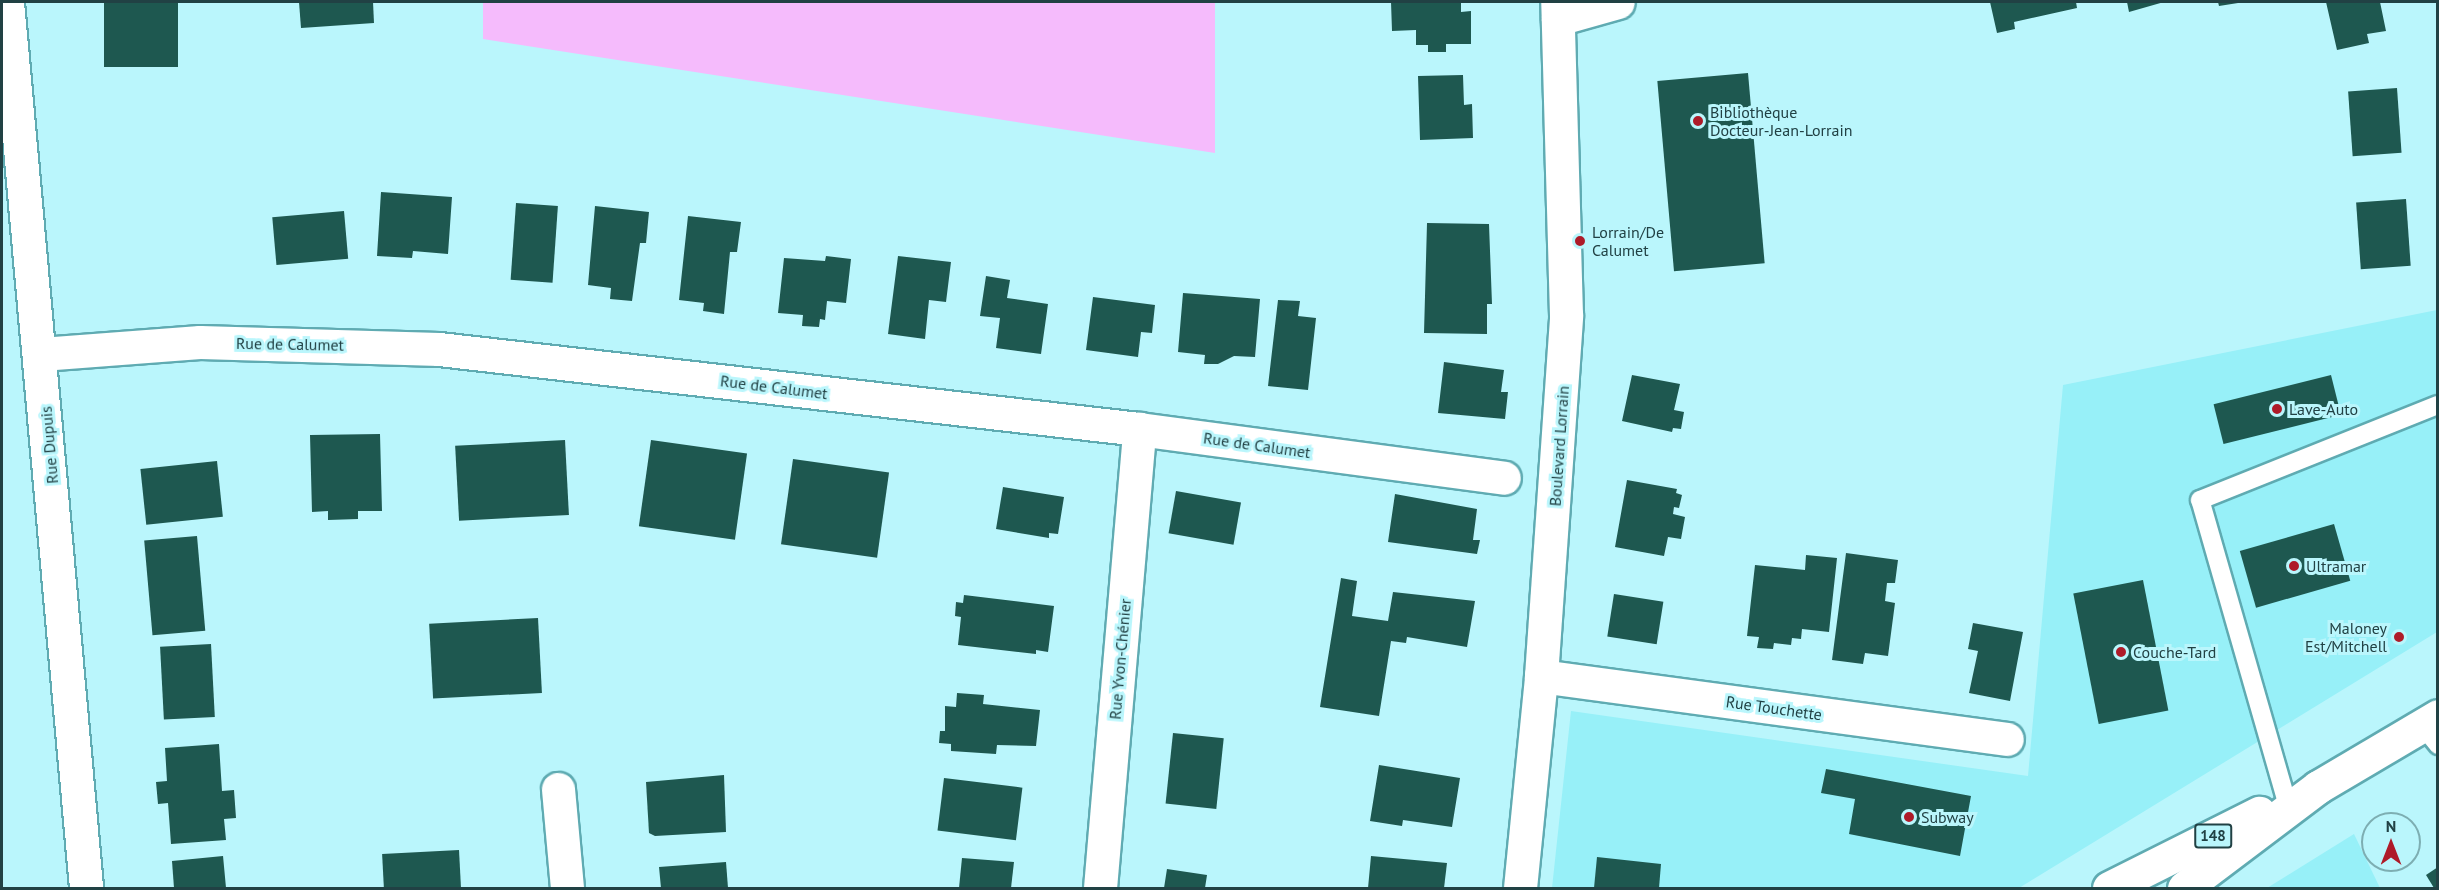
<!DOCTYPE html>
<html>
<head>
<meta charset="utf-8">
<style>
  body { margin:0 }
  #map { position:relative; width:2439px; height:890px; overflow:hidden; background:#baf6fc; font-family:"PT Sans",sans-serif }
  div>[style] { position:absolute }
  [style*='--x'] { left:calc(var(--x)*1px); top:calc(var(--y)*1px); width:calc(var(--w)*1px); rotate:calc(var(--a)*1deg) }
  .built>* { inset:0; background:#97f0f8 }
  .green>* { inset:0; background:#f5bbfc }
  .building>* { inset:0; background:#1e5850; transform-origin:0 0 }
  .roads { filter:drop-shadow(2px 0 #5fabb2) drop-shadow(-2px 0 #5fabb2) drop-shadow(0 2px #5fabb2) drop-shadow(0 -2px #5fabb2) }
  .lane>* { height:18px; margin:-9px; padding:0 9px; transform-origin:9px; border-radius:9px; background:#fff }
  .street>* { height:33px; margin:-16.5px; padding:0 16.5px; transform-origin:16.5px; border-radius:16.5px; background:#fff }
  .secondary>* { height:33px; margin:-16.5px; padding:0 16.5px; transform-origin:16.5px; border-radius:16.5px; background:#fff }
  .primary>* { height:33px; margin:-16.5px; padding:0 16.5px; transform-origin:16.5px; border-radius:16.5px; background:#fff }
  .dots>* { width:16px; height:16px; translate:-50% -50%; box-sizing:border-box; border:3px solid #baf6fc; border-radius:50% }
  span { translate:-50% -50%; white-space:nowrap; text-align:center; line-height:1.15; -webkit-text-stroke:6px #baf6fc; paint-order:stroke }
  .shield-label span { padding:2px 4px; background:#baf6fc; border:2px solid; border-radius:4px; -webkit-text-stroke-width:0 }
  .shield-label { font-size:15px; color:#214144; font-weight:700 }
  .poi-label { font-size:16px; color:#214144 }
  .left { translate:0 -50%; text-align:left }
  .right { translate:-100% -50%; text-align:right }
  .street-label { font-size:16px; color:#214144 }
  .frame { position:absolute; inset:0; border:3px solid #214144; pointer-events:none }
  .north { position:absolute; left:2361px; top:812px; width:60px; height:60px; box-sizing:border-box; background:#baf6fc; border:2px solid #7daeb2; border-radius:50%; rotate:0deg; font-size:16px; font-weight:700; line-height:24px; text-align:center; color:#214144 }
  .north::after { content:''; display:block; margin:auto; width:21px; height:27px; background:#ae1b29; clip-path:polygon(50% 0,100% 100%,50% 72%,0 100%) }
</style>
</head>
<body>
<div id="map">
  <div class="built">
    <div style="clip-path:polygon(2437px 310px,2437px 632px,2019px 888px,1552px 888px,1571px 711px,2028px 776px,2063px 385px)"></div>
    <div style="clip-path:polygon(2354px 834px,2380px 888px,2267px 888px)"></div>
  </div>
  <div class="green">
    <div style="clip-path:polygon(483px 2px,1215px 2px,1215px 153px,483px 39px)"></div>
  </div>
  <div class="building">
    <div style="left:104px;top:2px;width:74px;height:65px"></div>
    <div style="clip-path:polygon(299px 2px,373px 2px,374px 23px,301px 28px)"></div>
    <div style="clip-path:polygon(1391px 2px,1461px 2px,1461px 12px,1471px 11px,1471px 44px,1446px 44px,1446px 52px,1428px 52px,1428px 45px,1416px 45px,1416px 30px,1392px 31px)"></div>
    <div style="clip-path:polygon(1990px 2px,2076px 2px,2077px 8px,2014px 22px,2015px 29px,1997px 33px)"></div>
    <div style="clip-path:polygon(2127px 2px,2164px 2px,2129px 12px)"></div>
    <div style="clip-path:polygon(2218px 2px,2238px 2px,2238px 3px,2219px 6px)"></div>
    <div style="clip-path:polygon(2326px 2px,2380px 2px,2386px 31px,2367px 34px,2369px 43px,2337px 50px)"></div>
    <div style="left:1748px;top:73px;width:191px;height:91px;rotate:85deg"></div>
    <div style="clip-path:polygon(1463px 75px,1464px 105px,1472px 104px,1473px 138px,1420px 140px,1418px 76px)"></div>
    <div style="left:2397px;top:88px;width:65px;height:49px;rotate:86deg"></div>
    <div style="clip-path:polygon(381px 192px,452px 197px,448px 254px,413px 251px,412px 258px,377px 256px)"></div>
    <div style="left:2406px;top:199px;width:67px;height:50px;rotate:86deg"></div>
    <div style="left:516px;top:203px;width:42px;height:77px;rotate:4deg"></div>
    <div style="clip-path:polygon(595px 206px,649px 212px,646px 243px,640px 243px,632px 301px,610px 299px,611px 288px,588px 285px)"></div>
    <div style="left:344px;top:211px;width:48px;height:72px;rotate:85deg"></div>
    <div style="clip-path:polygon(688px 216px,741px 222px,737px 252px,730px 252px,724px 314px,703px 311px,704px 303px,679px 300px)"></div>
    <div style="clip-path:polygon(1427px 223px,1489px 224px,1492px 304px,1487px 304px,1487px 334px,1424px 333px)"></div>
    <div style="clip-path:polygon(826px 256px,851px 259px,846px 303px,827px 301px,825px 320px,820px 319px,819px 327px,802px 326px,803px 315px,778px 313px,784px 258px,825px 261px)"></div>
    <div style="clip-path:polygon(898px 256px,951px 262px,946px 302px,929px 300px,925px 339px,888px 334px)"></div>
    <div style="clip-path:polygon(986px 276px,1010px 280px,1007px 298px,1048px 304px,1041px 354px,996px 348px,1000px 318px,980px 316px)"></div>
    <div style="clip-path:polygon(1183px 293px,1260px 299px,1255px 357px,1234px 356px,1218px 364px,1204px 364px,1205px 355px,1178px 352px)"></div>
    <div style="clip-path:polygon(1093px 297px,1155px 305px,1152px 333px,1141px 332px,1138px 357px,1086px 350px)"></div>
    <div style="clip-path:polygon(1278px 300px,1300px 301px,1298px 316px,1316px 318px,1308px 390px,1268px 386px)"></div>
    <div style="clip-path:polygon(1444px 362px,1504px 370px,1501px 392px,1508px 392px,1505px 419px,1438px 413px)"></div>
    <div style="clip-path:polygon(1632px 375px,1680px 384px,1674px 410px,1684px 412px,1681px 429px,1673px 428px,1672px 432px,1622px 421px)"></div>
    <div style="left:2331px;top:375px;width:41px;height:121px;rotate:76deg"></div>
    <div style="clip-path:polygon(380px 434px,382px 511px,358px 511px,358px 519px,328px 520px,328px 511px,312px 512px,310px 435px)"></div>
    <div style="left:565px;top:440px;width:75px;height:110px;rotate:87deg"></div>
    <div style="left:651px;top:440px;width:97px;height:87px;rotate:8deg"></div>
    <div style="left:793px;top:459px;width:97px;height:86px;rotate:8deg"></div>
    <div style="left:217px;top:461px;width:56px;height:77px;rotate:84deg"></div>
    <div style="clip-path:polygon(1627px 480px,1677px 489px,1676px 493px,1682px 495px,1679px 508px,1674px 507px,1673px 514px,1685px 517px,1681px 539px,1668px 537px,1664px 556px,1615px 547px)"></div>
    <div style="clip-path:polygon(1003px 487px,1064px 497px,1058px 534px,1049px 533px,1049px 538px,996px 529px)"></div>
    <div style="left:1176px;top:491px;width:66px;height:43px;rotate:10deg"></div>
    <div style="clip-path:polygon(1395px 494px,1477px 509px,1473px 540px,1480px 540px,1477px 554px,1388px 542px)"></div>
    <div style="left:2334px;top:524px;width:59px;height:98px;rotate:74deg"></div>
    <div style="left:197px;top:536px;width:95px;height:53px;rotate:85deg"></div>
    <div style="clip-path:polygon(1846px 553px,1898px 560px,1895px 583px,1887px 583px,1885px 601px,1895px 603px,1888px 656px,1865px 653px,1863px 664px,1832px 660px)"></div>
    <div style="clip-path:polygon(1806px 555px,1837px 558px,1829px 632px,1802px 629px,1801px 639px,1792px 638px,1791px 645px,1774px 643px,1773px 649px,1757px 648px,1759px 637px,1747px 636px,1755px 565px,1805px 570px)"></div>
    <div style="clip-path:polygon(1341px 578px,1357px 581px,1352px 616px,1388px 621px,1393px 592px,1475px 601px,1467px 647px,1407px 637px,1406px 643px,1391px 641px,1379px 716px,1320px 707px)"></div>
    <div style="left:2143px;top:580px;width:133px;height:71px;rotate:79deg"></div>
    <div style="left:1614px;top:594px;width:50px;height:43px;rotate:9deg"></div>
    <div style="clip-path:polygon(964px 595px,1054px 606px,1048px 652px,1036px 650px,1036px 654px,958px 645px,961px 617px,955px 616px,956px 602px,963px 603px)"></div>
    <div style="left:538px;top:618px;width:75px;height:109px;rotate:87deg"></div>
    <div style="clip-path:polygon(1973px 623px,2023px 632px,2010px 701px,1969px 693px,1978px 651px,1968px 649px)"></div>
    <div style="left:211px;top:644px;width:73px;height:51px;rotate:87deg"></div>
    <div style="clip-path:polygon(957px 693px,984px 695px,983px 704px,1040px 710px,1036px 746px,997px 745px,996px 754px,951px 751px,951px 744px,939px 743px,940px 731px,945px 731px,945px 706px,956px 707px)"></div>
    <div style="left:1173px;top:733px;width:51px;height:71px;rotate:6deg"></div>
    <div style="clip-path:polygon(219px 744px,222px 791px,234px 790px,236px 818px,224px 819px,226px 840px,171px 844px,168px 803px,158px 804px,156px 782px,167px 781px,165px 748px)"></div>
    <div style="clip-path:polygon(1379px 765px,1460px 778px,1452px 827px,1403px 820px,1402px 826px,1370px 821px)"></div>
    <div style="clip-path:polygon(1826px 769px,1971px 796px,1960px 856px,1849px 834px,1855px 799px,1821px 793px)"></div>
    <div style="clip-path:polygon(724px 775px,726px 832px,655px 836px,649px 833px,646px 782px)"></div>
    <div style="left:944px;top:778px;width:79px;height:53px;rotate:7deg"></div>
    <div style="left:459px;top:850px;width:38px;height:77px;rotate:87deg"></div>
    <div style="clip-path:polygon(223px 856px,226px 888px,174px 888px,172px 861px)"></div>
    <div style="clip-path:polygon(1371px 856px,1447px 863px,1444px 888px,1368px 888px)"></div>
    <div style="clip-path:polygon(1597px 857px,1661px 864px,1659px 888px,1594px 888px)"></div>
    <div style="clip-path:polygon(962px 858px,1014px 862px,1011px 888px,959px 888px)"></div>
    <div style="clip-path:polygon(726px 862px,728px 888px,661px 888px,659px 867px)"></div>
    <div style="clip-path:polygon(2438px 867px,2438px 888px,2434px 888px,2426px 875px)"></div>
    <div style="clip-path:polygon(1167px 869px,1207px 875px,1205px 888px,1164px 888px)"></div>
  </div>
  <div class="roads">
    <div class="lane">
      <div style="--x:2422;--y:725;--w:26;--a:51"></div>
      <div style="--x:2286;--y:799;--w:311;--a:-106"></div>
      <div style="--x:2200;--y:500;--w:256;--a:-21.8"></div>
    </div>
    <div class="street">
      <div style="--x:7;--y:2;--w:890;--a:84.9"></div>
      <div style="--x:1558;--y:19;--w:62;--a:-15.8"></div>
      <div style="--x:41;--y:354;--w:159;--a:-4.3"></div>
      <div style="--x:200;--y:342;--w:239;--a:1.7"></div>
      <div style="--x:439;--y:349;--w:705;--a:6.52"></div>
      <div style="--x:1139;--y:429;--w:368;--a:7.6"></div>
      <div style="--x:1541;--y:676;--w:470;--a:7.7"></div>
      <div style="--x:558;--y:789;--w:99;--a:84.8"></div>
      <div style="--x:1100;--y:888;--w:461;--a:-85.1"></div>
    </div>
    <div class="secondary">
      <div style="--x:1520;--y:888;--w:213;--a:-84.3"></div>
      <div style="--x:1541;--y:676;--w:362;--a:-86"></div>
      <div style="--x:1566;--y:315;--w:313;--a:-91.6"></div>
    </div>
    <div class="primary">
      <div style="--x:2109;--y:888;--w:168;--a:-26.6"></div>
      <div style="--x:2184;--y:888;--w:168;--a:-37"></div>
      <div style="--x:2318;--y:787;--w:139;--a:-30.6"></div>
    </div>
  </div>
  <div class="dots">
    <div style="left:1698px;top:121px;background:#ae1b29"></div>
    <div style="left:1580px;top:241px;background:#ae1b29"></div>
    <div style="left:2277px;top:409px;background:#ae1b29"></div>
    <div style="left:2294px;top:566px;background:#ae1b29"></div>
    <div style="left:2399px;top:637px;background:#ae1b29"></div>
    <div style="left:2121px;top:652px;background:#ae1b29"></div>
    <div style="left:1909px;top:817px;background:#ae1b29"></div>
  </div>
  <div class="shield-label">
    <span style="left:2213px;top:836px">148</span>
  </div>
  <div class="poi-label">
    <span class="left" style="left:1710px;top:121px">Bibliothèque<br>Docteur-Jean-Lorrain</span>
    <span class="left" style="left:1592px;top:241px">Lorrain/De<br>Calumet</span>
    <span class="left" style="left:2289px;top:409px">Lave-Auto</span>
    <span class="left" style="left:2306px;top:566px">Ultramar</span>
    <span class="right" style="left:2387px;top:637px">Maloney<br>Est/Mitchell</span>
    <span class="left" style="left:2133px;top:652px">Couche-Tard</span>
    <span class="left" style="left:1921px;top:817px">Subway</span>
  </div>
  <div class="street-label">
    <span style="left:290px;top:344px;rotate:1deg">Rue de Calumet</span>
    <span style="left:774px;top:387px;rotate:7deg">Rue de Calumet</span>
    <span style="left:49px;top:445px;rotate:-95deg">Rue Dupuis</span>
    <span style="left:1257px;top:445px;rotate:8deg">Rue de Calumet</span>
    <span style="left:1559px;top:446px;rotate:-86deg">Boulevard Lorrain</span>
    <span style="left:1120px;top:659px;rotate:-85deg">Rue Yvon-Chénier</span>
    <span style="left:1774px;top:708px;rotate:8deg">Rue Touchette</span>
  </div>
  <div class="frame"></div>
  <div class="north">N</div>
</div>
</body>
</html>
